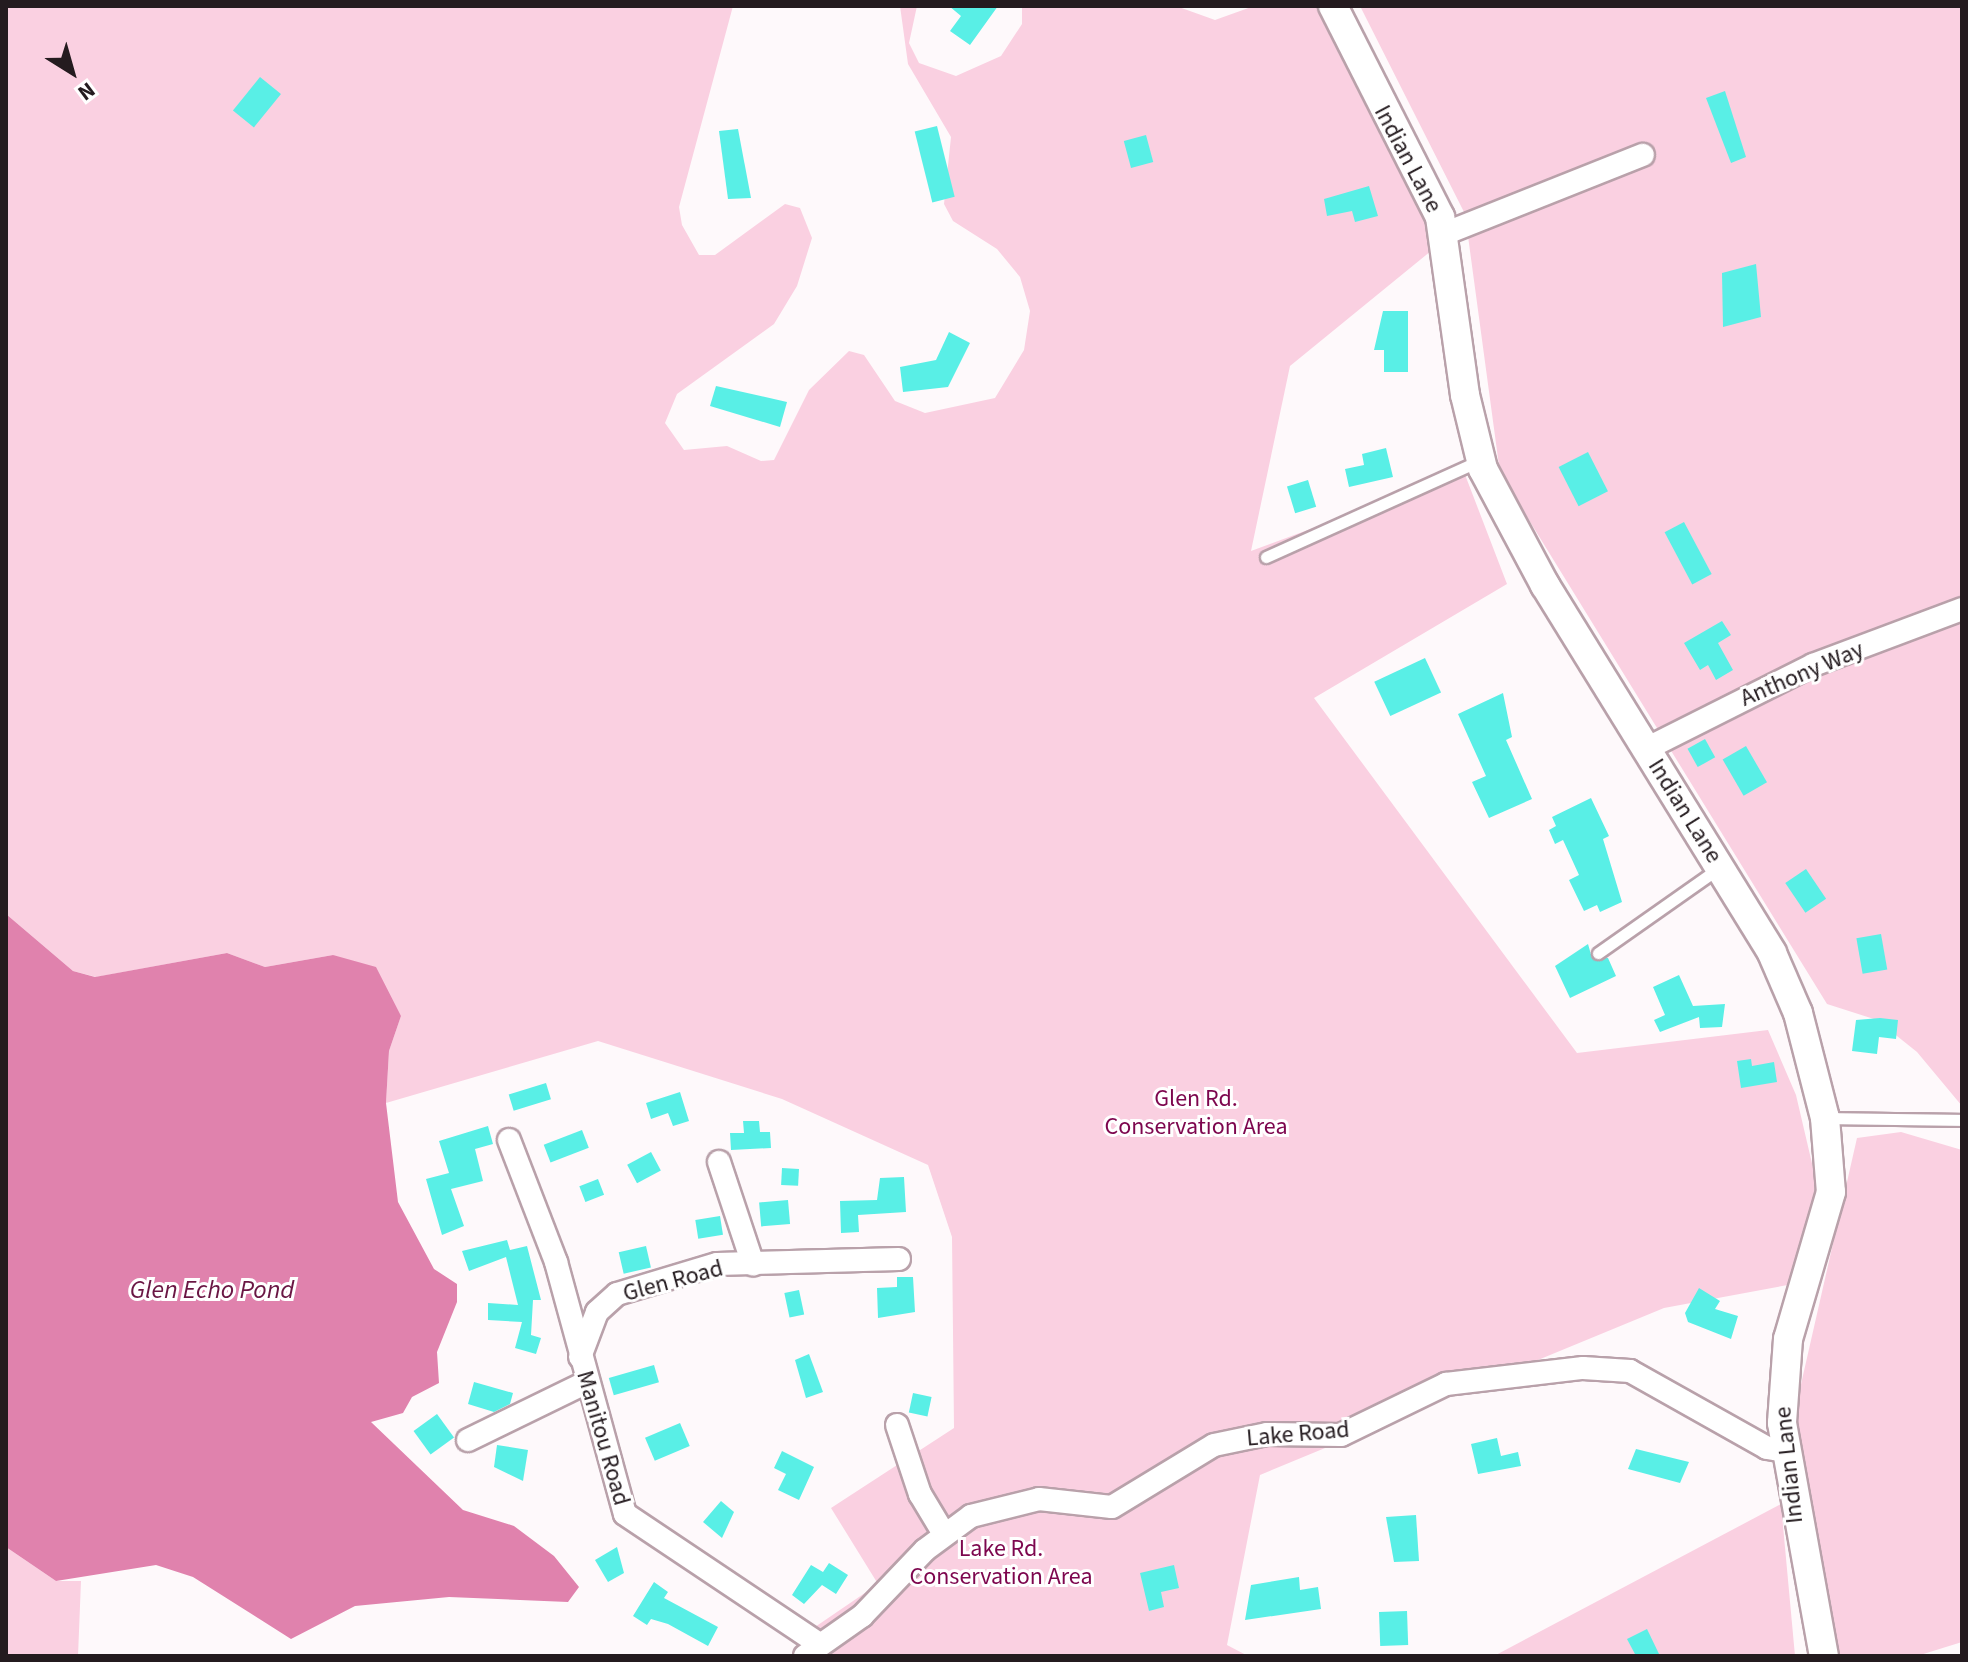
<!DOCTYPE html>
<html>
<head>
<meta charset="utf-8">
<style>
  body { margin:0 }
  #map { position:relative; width:1968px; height:1662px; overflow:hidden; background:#fef9fb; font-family:"Source Sans 3",sans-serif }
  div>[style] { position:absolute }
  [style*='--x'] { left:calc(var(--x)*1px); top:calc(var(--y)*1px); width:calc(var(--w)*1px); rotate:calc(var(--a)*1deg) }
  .green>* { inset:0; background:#fad0e1 }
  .water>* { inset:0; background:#e082ad }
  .building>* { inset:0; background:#59efe6; transform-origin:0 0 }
  .roads { filter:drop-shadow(2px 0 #b9a1aa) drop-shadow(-2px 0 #b9a1aa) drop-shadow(0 2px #b9a1aa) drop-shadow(0 -2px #b9a1aa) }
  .service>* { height:11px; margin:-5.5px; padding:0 5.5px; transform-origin:5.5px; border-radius:5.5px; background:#fff }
  .minor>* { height:22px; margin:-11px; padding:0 11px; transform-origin:11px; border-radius:11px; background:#fff }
  .tertiary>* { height:28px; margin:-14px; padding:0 14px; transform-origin:14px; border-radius:14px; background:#fff }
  span { translate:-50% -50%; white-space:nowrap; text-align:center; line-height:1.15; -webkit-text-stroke:6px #fff; paint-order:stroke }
  .street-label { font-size:24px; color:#241b1f }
  .park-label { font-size:24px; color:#7d064e }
  .water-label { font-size:26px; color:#6a1644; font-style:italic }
  .frame { position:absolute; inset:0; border:8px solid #241b1f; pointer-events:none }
  .north { position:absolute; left:32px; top:32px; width:80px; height:80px; -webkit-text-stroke:6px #fff; paint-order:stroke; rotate:143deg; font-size:22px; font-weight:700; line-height:32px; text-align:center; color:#241b1f }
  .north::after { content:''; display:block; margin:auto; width:28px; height:36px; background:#241b1f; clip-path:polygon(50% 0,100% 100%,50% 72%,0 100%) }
</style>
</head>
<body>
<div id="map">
  <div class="green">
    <div style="clip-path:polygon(6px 6px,733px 6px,679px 207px,682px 225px,699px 255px,715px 255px,785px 204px,800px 208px,812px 238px,797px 286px,774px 324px,677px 394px,665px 423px,684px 450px,727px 446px,761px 461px,774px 460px,809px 390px,849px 351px,864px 355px,895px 401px,925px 413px,995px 398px,1024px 350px,1030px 311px,1020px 277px,997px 249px,953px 221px,944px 204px,951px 137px,908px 64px,900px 6px,917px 6px,909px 43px,919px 63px,956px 76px,1001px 56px,1022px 24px,1022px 6px,1176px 6px,1215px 20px,1254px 6px,1332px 6px,1442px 242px,1290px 366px,1251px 551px,1464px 472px,1507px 584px,1314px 698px,1577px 1053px,1768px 1030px,1796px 1095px,1814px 1172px,1814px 1204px,1793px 1284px,1664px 1308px,1260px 1475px,1227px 1645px,1248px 1656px,792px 1656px,815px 1627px,878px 1584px,831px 1508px,954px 1428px,952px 1237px,928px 1165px,782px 1099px,598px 1041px,386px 1103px,389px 1051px,401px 1016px,333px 955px,265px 967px,227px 953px,96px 977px,73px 971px,6px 914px)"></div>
    <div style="clip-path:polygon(1360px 6px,1962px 6px,1962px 1106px,1917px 1052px,1877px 1020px,1827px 1004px,1500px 473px,1465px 214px)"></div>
    <div style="clip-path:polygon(1901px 1132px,1962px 1150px,1962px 1642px,1917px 1656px,1834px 1656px,1794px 1415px,1857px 1138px)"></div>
    <div style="clip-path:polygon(1781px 1504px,1795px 1656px,1494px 1656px)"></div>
    <div style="clip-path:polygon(6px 1547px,56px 1581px,81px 1581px,78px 1656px,6px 1656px)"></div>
  </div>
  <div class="water">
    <div style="clip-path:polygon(6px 914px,73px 971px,95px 977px,227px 953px,265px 967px,333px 955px,376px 967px,401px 1016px,389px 1051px,386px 1103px,398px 1202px,434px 1269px,457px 1284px,457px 1302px,437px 1352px,439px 1383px,412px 1397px,403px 1413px,371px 1422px,463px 1510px,514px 1526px,554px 1556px,579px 1587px,568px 1602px,449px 1597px,355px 1606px,291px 1639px,193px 1577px,156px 1565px,56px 1581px,6px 1547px)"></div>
  </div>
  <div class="building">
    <div style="clip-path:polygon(949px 6px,998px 6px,970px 45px,950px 31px,961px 16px)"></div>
    <div style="left:260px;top:77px;width:27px;height:43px;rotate:39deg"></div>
    <div style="clip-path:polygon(1725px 91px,1746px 157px,1731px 163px,1706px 98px)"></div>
    <div style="left:937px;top:126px;width:73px;height:23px;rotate:76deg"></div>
    <div style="clip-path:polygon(738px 129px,751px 198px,728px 199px,719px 131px)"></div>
    <div style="left:1146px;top:135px;width:28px;height:23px;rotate:75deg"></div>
    <div style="clip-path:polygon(1369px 186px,1378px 216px,1355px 222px,1352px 211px,1327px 216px,1324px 199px)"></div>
    <div style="clip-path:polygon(1756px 264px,1761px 317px,1723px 327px,1722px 273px)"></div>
    <div style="clip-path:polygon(1383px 311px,1408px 311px,1408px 372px,1384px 372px,1384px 350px,1374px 350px)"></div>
    <div style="clip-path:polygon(949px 332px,970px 343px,948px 387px,903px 392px,900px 367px,936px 360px)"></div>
    <div style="clip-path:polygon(716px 386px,787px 402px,780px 427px,710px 406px)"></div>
    <div style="clip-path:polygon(1386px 448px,1393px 477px,1349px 487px,1345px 469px,1364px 465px,1362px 454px)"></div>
    <div style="left:1588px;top:452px;width:44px;height:33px;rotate:63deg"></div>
    <div style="left:1308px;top:480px;width:28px;height:22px;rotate:73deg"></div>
    <div style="left:1684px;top:522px;width:59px;height:22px;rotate:62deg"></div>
    <div style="clip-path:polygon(1722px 621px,1731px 635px,1718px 643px,1733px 670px,1716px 680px,1708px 665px,1700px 670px,1684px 643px)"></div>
    <div style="left:1425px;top:658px;width:38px;height:56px;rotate:65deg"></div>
    <div style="clip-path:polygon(1503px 693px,1512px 737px,1506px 740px,1532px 799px,1489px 818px,1472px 782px,1486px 776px,1458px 714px)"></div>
    <div style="left:1705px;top:739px;width:21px;height:20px;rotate:61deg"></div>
    <div style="left:1746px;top:746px;width:42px;height:27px;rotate:60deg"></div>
    <div style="clip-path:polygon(1591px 798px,1609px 836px,1603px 839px,1622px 902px,1600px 912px,1597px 905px,1584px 911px,1569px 880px,1579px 875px,1563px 840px,1555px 844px,1549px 830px,1556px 826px,1552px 817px)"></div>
    <div style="left:1806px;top:869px;width:36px;height:25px;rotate:56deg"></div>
    <div style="left:1881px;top:934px;width:36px;height:25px;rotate:80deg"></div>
    <div style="clip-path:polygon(1588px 944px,1592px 958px,1608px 958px,1616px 976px,1570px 998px,1555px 966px)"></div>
    <div style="clip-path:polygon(1679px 975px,1693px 1006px,1725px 1004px,1722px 1027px,1700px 1028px,1699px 1017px,1660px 1032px,1654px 1020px,1665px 1015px,1653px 987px)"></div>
    <div style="clip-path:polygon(1880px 1018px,1898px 1020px,1896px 1039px,1879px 1037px,1877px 1054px,1852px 1051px,1856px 1020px)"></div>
    <div style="clip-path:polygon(1751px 1059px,1752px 1066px,1774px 1062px,1777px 1082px,1741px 1088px,1737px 1061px)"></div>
    <div style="left:546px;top:1083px;width:17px;height:39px;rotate:73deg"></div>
    <div style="clip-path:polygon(680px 1092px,689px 1121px,673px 1126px,668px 1113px,651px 1119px,646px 1103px)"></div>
    <div style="clip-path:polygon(743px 1121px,759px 1121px,760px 1132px,770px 1132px,771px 1148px,731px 1150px,730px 1133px,744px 1133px)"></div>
    <div style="clip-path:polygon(488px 1126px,493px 1144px,475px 1149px,483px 1181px,451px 1189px,464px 1226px,442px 1235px,426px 1179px,449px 1173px,439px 1141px)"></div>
    <div style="left:582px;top:1130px;width:19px;height:41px;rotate:69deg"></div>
    <div style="left:651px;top:1152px;width:21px;height:27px;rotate:62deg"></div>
    <div style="left:782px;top:1168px;width:17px;height:17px;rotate:3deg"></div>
    <div style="clip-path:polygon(904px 1177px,906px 1212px,858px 1215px,859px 1232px,841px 1233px,840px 1201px,877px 1200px,880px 1178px)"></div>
    <div style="left:598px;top:1179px;width:17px;height:20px;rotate:69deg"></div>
    <div style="left:788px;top:1200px;width:24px;height:29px;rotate:85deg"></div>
    <div style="left:720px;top:1216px;width:19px;height:25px;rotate:81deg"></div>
    <div style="clip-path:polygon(507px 1240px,510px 1250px,527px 1246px,541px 1300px,533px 1300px,531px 1335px,541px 1338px,536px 1354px,515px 1348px,522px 1322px,488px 1320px,488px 1303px,518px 1305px,506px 1257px,469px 1271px,462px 1251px)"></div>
    <div style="left:646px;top:1246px;width:22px;height:28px;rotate:77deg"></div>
    <div style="clip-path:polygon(897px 1277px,913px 1277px,915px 1312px,878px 1318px,877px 1288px,897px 1287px)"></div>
    <div style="clip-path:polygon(1699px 1288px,1720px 1301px,1715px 1309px,1738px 1316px,1731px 1339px,1688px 1322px,1685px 1313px)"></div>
    <div style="left:799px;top:1290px;width:25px;height:15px;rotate:78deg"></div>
    <div style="clip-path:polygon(809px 1354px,823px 1392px,806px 1398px,795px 1360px)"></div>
    <div style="left:654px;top:1365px;width:18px;height:47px;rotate:74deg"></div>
    <div style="clip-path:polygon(474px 1382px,513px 1393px,510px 1404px,494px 1412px,468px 1404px)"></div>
    <div style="left:913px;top:1393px;width:19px;height:20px;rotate:12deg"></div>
    <div style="left:437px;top:1414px;width:29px;height:29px;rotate:54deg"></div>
    <div style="left:680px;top:1423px;width:25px;height:38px;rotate:67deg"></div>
    <div style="clip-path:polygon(1497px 1438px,1501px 1456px,1518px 1452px,1521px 1466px,1478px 1474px,1471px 1444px)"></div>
    <div style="clip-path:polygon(497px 1445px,528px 1450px,523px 1481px,494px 1467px)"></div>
    <div style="clip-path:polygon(1636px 1449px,1689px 1462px,1680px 1483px,1628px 1469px)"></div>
    <div style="clip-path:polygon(782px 1451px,814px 1467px,799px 1500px,778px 1490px,786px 1474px,774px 1468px)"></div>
    <div style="clip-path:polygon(721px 1501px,734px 1512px,722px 1538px,703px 1522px)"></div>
    <div style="clip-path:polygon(1416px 1515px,1419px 1561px,1394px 1562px,1386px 1517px)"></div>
    <div style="clip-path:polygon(617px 1547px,624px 1573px,608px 1582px,595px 1560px)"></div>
    <div style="clip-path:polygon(829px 1563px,848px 1575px,836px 1594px,822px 1585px,804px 1604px,792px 1595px,811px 1565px,823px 1572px)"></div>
    <div style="clip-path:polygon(1174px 1565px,1179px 1588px,1161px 1592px,1164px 1607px,1149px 1611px,1140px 1573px)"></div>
    <div style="clip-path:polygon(1299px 1577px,1300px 1590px,1318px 1587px,1321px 1609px,1245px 1620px,1251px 1585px)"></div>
    <div style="clip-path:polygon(654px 1582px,668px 1592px,664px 1598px,718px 1627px,708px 1646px,668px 1624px,651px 1619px,647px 1625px,633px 1616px)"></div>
    <div style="left:1407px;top:1611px;width:34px;height:28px;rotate:88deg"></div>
    <div style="clip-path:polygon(1647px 1629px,1660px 1656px,1636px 1656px,1627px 1639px)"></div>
  </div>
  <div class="roads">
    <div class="service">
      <div style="--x:1266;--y:557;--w:234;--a:-24.3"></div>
      <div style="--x:1598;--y:953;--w:148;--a:-35.1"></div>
      <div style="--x:1827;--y:1118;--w:135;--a:0.8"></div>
    </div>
    <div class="minor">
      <div style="--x:1444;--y:234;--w:214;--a:-21.7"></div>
      <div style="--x:1646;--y:749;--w:187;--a:-26.7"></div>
      <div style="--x:1813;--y:665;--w:159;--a:-20.6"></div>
      <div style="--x:509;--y:1140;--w:131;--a:68.9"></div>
      <div style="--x:556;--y:1262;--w:261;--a:74.7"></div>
      <div style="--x:625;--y:1514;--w:234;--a:33.8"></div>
      <div style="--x:719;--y:1162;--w:108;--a:71.6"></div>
      <div style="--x:580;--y:1357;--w:48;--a:-69.3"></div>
      <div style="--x:597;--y:1312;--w:27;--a:-42"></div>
      <div style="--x:617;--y:1294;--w:104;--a:-16.7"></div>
      <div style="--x:717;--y:1264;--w:182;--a:-1.6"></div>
      <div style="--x:897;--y:1425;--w:73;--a:71.6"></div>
      <div style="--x:920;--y:1494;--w:47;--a:59"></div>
      <div style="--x:468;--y:1440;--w:132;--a:-26"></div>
      <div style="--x:805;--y:1656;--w:70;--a:-35.1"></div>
      <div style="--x:862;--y:1616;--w:91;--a:-46.3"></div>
      <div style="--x:925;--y:1550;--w:57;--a:-36.5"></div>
      <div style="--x:971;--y:1516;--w:70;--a:-14"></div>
      <div style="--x:1039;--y:1499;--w:73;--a:6.3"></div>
      <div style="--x:1112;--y:1507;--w:119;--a:-31.3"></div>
      <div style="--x:1214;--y:1445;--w:54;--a:-11.7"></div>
      <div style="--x:1267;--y:1434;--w:74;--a:0.8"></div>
      <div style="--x:1341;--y:1435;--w:117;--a:-25.9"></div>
      <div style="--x:1446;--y:1384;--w:138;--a:-6.7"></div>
      <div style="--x:1583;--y:1368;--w:47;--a:3.7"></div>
      <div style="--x:1630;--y:1371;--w:157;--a:29.3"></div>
      <div style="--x:1767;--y:1448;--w:18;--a:9"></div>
    </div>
    <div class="tertiary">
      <div style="--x:1333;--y:6;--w:237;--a:63.1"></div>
      <div style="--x:1440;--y:217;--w:180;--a:82"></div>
      <div style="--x:1465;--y:395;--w:76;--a:76.3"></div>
      <div style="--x:1483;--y:469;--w:132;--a:61.9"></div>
      <div style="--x:1545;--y:585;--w:432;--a:58.3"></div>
      <div style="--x:1772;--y:953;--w:65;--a:66.6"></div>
      <div style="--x:1798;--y:1013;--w:108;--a:75.6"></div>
      <div style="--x:1825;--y:1118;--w:74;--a:85.4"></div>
      <div style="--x:1831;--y:1192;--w:153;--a:106.3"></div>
      <div style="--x:1788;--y:1339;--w:84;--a:94.1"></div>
      <div style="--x:1782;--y:1423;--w:237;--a:79.8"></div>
    </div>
  </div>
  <div class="street-label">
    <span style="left:1408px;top:159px;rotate:62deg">Indian Lane</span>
    <span style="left:1802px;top:674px;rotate:-23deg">Anthony Way</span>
    <span style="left:1685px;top:811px;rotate:58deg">Indian Lane</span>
    <span style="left:673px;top:1281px;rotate:-15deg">Glen Road</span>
    <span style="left:1298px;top:1434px;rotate:-5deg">Lake Road</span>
    <span style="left:603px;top:1438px;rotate:74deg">Manitou Road</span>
    <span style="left:1789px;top:1465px;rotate:-96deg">Indian Lane</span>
  </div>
  <div class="park-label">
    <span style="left:1196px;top:1113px">Glen Rd.<br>Conservation Area</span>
    <span style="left:1001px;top:1563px">Lake Rd.<br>Conservation Area</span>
  </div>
  <div class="water-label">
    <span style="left:212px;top:1290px">Glen Echo Pond</span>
  </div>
  <div class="frame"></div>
  <div class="north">N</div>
</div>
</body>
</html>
